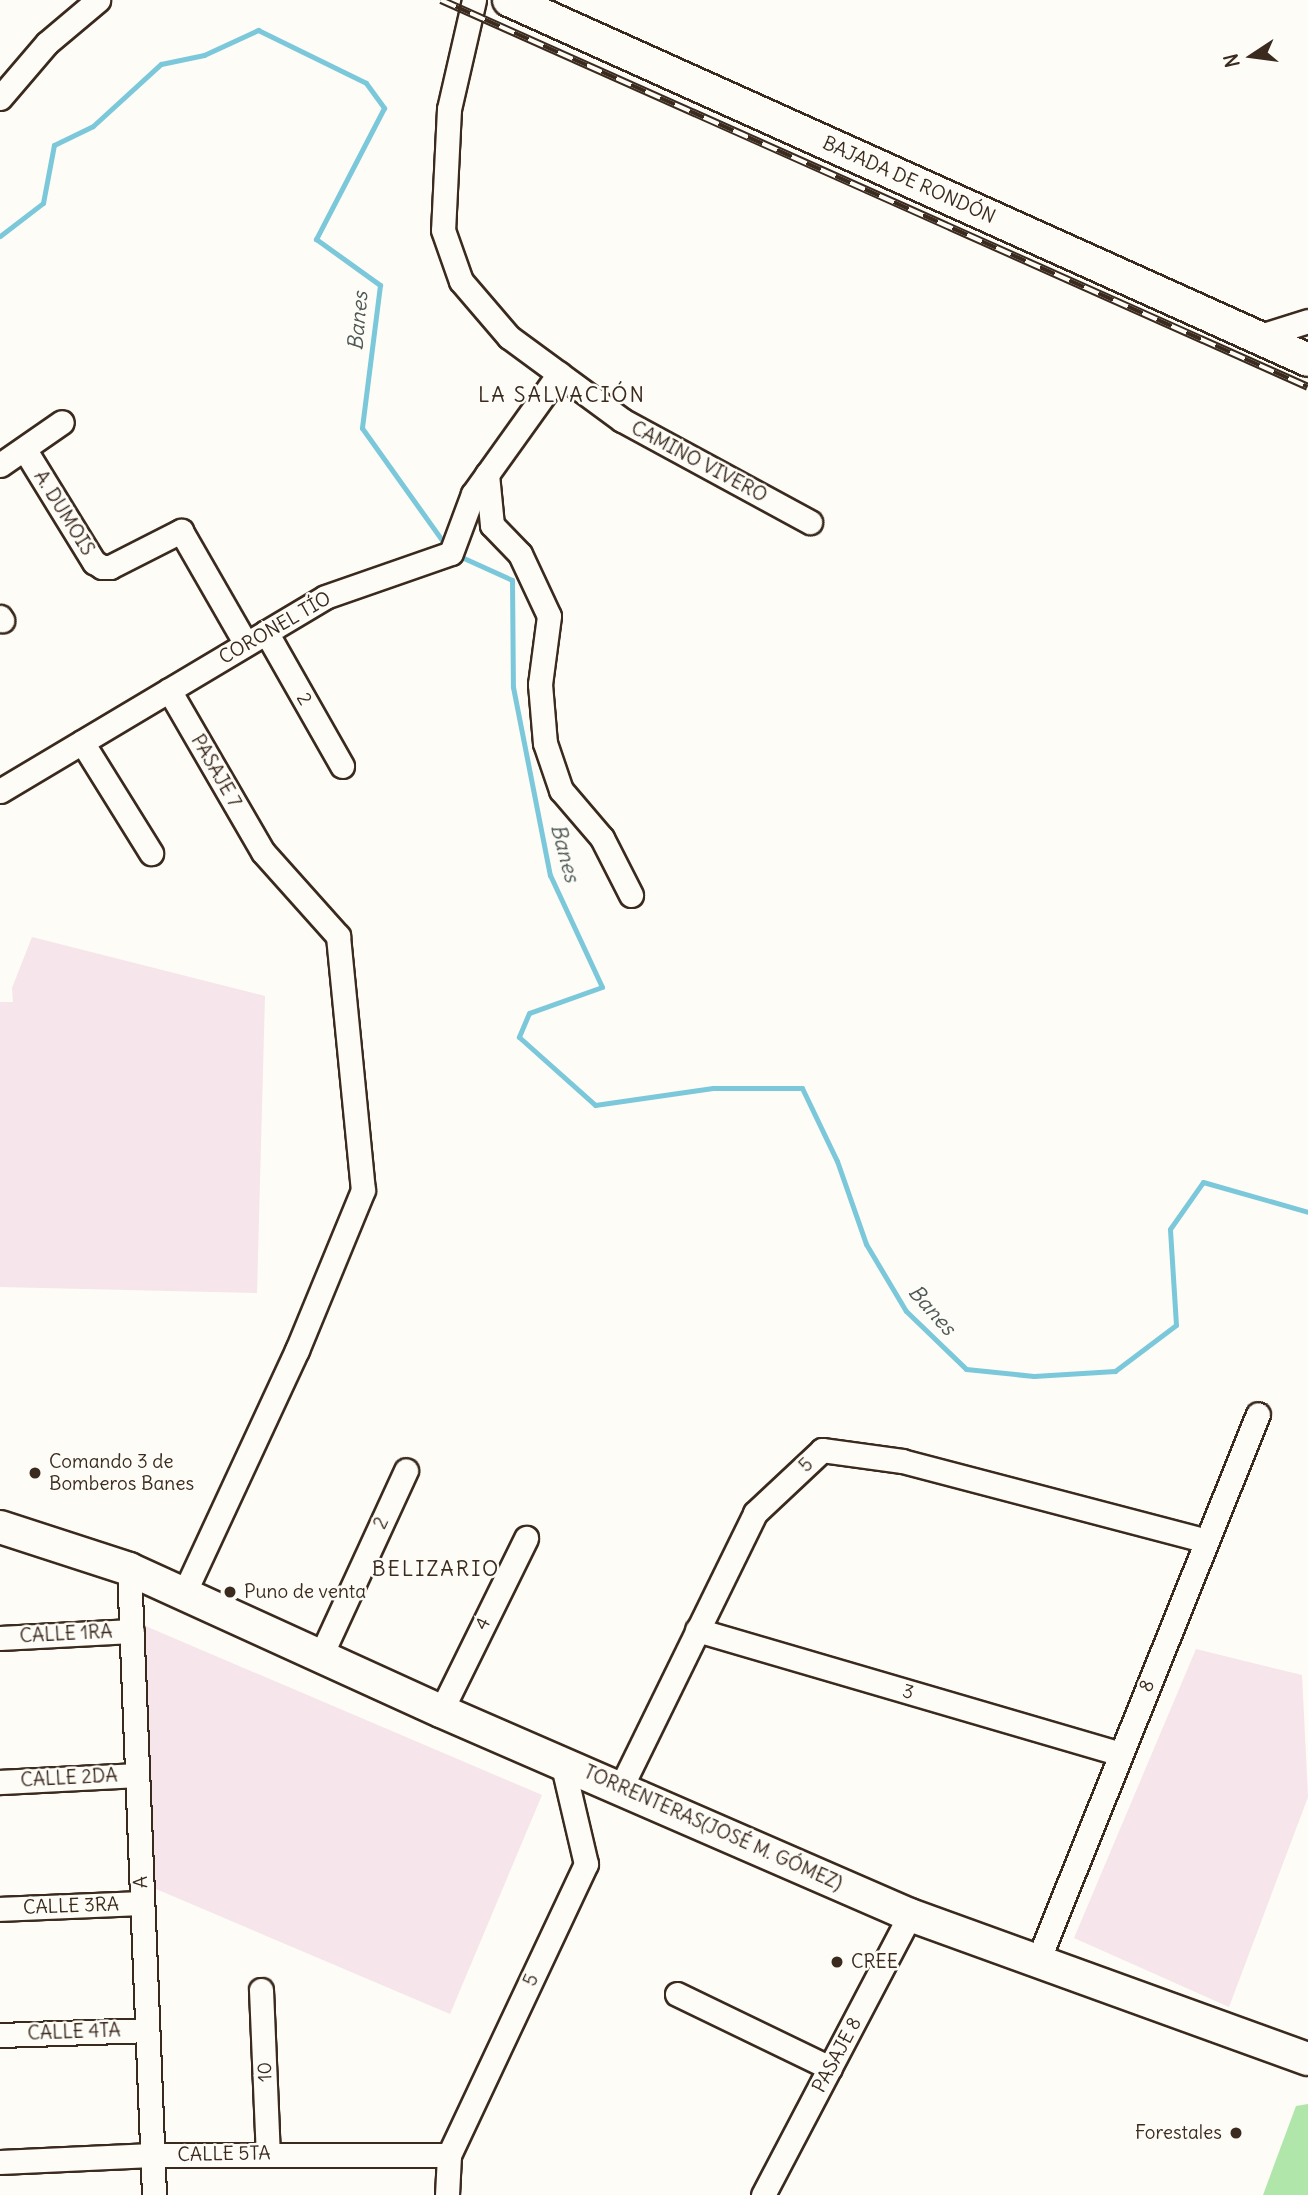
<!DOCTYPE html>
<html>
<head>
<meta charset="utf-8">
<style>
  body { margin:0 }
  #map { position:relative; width:1308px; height:2195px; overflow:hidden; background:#fdfcf7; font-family:Delius,sans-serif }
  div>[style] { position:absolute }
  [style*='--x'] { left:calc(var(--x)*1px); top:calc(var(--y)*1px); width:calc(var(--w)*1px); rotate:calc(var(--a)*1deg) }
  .built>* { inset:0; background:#f6e5ea }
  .green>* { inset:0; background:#b0e6a9 }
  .stream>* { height:5px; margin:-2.5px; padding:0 2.5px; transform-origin:2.5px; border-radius:2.5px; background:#7cc8db }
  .roads { filter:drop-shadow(2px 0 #3b2a1e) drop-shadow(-2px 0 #3b2a1e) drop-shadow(0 2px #3b2a1e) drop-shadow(0 -2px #3b2a1e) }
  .street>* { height:23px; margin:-11.5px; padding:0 11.5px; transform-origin:11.5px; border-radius:11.5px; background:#fdfcf7 }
  .secondary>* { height:32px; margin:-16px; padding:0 16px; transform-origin:16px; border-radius:16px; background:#fdfcf7 }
  .rail>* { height:8px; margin-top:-4px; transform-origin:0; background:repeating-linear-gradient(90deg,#fdfcf7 0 16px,#3b2a1e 0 32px); box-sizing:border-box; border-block:2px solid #3b2a1e }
  .dots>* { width:19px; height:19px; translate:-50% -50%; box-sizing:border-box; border:4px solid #fdfcf7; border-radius:50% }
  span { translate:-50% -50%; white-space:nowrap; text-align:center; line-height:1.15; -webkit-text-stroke:5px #fdfcf7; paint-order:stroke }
  .street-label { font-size:19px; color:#3b2a1e }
  .poi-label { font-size:19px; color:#3b2a1e }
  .left { translate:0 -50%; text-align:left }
  .right { translate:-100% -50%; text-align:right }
  .water-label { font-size:21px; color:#4e5957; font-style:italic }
  .neighbourhood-label { font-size:21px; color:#3b2a1e; letter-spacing:2px }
  .north { position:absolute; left:1217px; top:21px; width:70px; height:70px; -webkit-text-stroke:5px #fdfcf7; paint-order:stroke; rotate:257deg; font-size:19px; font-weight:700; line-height:28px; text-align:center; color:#3b2a1e }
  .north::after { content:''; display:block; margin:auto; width:24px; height:32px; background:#3b2a1e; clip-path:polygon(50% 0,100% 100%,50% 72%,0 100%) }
</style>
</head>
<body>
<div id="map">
  <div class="built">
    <div style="clip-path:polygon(32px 937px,265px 996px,257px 1293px,0 1287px,0 1002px,13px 1002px,12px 988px)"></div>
    <div style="clip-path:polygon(143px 1625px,542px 1795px,450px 2014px,149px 1886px)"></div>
    <div style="clip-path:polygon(1196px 1649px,1302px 1675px,1308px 1797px,1229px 2007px,1074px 1938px)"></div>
  </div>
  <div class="green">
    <div style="clip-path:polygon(1308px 2104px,1308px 2195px,1263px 2195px,1296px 2106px)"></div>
  </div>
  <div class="stream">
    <div style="--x:0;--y:236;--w:54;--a:-37.5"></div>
    <div style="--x:43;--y:203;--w:59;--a:-79.3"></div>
    <div style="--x:54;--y:145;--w:43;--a:-26"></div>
    <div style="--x:93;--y:126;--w:92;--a:-42.4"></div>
    <div style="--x:161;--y:64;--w:44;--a:-11.8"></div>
    <div style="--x:204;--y:55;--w:60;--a:-24.8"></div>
    <div style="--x:258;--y:30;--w:120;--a:26.1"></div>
    <div style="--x:366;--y:83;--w:31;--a:54"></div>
    <div style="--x:384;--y:108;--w:148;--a:117.4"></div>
    <div style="--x:316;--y:239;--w:79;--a:35.7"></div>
    <div style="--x:380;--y:285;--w:144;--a:97.2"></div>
    <div style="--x:362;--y:428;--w:146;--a:54.5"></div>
    <div style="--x:457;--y:555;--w:60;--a:24.4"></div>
    <div style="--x:512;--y:580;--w:107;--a:89.5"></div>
    <div style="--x:513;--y:687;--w:192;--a:78.9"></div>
    <div style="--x:550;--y:875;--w:123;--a:65.1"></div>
    <div style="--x:602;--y:987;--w:77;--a:160.4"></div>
    <div style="--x:529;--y:1013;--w:26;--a:113"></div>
    <div style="--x:519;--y:1037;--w:102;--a:41.8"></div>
    <div style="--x:595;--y:1105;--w:119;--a:-8.2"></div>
    <div style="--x:713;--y:1088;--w:89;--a:0"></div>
    <div style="--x:802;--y:1088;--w:81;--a:64.4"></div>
    <div style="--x:837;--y:1161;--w:88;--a:70.7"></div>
    <div style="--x:866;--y:1244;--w:78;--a:59.2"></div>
    <div style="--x:906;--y:1311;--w:83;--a:44"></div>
    <div style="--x:966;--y:1369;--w:68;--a:5.9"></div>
    <div style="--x:1034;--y:1376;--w:81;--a:-3.5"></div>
    <div style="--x:1115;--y:1371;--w:76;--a:-37"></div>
    <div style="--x:1176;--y:1325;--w:96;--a:-93.6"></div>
    <div style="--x:1170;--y:1229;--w:57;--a:-54.9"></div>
    <div style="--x:1203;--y:1182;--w:109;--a:15.9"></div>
  </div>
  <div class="roads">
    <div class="street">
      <div style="--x:474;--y:0;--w:112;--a:102.9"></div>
      <div style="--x:449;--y:109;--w:121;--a:92.8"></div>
      <div style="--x:443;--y:230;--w:54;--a:70.6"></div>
      <div style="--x:461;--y:281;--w:74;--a:49.4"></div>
      <div style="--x:509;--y:337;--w:140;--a:36.3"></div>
      <div style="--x:622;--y:420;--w:214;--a:28.5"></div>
      <div style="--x:0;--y:98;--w:72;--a:-49.5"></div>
      <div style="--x:47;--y:43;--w:67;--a:-40.1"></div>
      <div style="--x:1257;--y:337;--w:53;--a:-17.4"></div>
      <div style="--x:25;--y:450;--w:132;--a:58.4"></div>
      <div style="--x:94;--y:562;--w:9;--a:32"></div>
      <div style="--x:102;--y:567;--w:8;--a:0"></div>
      <div style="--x:110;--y:567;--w:80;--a:-26.9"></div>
      <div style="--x:181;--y:531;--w:130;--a:60.1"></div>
      <div style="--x:0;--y:465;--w:75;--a:-34.7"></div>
      <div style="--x:487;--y:474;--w:51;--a:84.4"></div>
      <div style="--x:492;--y:525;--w:40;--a:46"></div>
      <div style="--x:520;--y:554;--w:68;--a:64.9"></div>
      <div style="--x:549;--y:616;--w:69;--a:97.5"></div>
      <div style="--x:540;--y:684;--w:59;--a:85.2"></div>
      <div style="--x:545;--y:743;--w:50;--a:71.2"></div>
      <div style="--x:561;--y:790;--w:63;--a:49.5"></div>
      <div style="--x:602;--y:838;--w:64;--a:63"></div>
      <div style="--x:0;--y:617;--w:4;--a:56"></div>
      <div style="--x:266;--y:632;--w:154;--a:60.4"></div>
      <div style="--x:169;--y:690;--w:187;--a:59.9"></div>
      <div style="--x:263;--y:852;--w:113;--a:48.2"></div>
      <div style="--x:338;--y:936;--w:255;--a:84.4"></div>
      <div style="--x:363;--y:1190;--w:173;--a:112.4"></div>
      <div style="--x:297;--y:1350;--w:268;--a:114.9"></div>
      <div style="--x:82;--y:742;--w:131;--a:58.1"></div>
      <div style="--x:0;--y:791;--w:378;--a:-30.8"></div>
      <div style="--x:325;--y:597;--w:133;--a:-19.2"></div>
      <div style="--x:451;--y:553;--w:63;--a:-69.6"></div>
      <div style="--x:473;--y:494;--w:148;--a:-54.4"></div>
      <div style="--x:129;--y:1569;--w:626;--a:87.71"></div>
      <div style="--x:697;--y:1630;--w:441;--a:16.3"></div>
      <div style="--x:0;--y:1638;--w:132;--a:-3"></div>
      <div style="--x:322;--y:1653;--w:201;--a:-65.3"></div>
      <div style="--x:441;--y:1711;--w:193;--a:-63.8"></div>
      <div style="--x:0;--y:1782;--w:137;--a:-2.9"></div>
      <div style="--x:621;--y:1787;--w:305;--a:-63.9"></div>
      <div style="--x:755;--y:1513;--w:92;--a:-43.2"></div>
      <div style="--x:822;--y:1450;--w:81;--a:7.8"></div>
      <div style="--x:902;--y:1461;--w:314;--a:14.7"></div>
      <div style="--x:0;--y:1909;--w:142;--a:-2.4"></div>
      <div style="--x:1039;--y:1958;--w:586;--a:-68.07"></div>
      <div style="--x:261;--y:1990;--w:164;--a:87.6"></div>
      <div style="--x:677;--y:1994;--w:170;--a:25.8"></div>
      <div style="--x:0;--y:2035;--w:147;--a:-1.9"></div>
      <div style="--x:0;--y:2162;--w:152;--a:-2.6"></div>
      <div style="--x:152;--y:2155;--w:297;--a:0"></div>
      <div style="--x:447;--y:2195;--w:40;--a:-87.1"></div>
      <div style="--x:449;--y:2155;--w:322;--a:-64.8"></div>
      <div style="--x:586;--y:1864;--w:105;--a:-103.2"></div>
      <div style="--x:763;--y:2195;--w:316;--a:-62.3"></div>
    </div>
    <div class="secondary">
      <div style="--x:509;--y:0;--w:876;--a:24.25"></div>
      <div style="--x:0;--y:1527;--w:136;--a:18"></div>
      <div style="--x:129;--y:1569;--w:343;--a:24.5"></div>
      <div style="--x:441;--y:1711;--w:511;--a:23.51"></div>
      <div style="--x:910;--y:1915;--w:423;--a:19.9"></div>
    </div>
  </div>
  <div class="rail">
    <div style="--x:441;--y:0;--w:949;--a:24.05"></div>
  </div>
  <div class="dots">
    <div style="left:35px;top:1473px;background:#3b2a1e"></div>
    <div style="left:230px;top:1592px;background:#3b2a1e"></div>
    <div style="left:837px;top:1962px;background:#3b2a1e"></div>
    <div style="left:1236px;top:2133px;background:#3b2a1e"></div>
  </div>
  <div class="street-label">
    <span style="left:909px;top:180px;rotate:24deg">BAJADA DE RONDÓN</span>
    <span style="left:699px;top:462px;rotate:28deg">CAMINO VIVERO</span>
    <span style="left:64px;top:513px;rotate:58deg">A. DUMOIS</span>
    <span style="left:275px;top:628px;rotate:-30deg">CORONEL TÍO</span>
    <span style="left:304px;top:699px;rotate:60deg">2</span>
    <span style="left:216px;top:771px;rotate:60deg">PASAJE 7</span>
    <span style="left:806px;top:1465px;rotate:-43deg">5</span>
    <span style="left:381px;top:1523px;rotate:-65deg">2</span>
    <span style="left:483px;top:1624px;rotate:-64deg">4</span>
    <span style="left:66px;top:1634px;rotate:-3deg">CALLE 1RA</span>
    <span style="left:1147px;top:1686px;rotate:-68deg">8</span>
    <span style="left:908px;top:1692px;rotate:16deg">3</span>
    <span style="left:69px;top:1778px;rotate:-3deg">CALLE 2DA</span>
    <span style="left:713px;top:1828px;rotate:24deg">TORRENTERAS(JOSÉ M. GÓMEZ)</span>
    <span style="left:141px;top:1882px;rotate:-92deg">A</span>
    <span style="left:71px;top:1906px;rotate:-2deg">CALLE 3RA</span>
    <span style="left:531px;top:1980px;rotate:-65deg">5</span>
    <span style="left:74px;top:2032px;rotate:-2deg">CALLE 4TA</span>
    <span style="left:837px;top:2055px;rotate:-62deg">PASAJE 8</span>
    <span style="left:265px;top:2072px;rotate:-92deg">10</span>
    <span style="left:224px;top:2154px;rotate:-1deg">CALLE 5TA</span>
  </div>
  <div class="poi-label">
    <span class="left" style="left:49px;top:1473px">Comando 3 de<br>Bomberos Banes</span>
    <span class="left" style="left:244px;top:1592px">Puno de venta</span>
    <span class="left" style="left:851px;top:1962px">CREE</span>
    <span class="right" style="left:1222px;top:2133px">Forestales</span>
  </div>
  <div class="water-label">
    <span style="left:358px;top:321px;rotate:-85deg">Banes</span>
    <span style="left:565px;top:853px;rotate:75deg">Banes</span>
    <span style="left:932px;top:1310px;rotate:48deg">Banes</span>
  </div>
  <div class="neighbourhood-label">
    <span style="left:562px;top:395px">LA SALVACIÓN</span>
    <span style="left:436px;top:1569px">BELIZARIO</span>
  </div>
  <div class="north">N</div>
</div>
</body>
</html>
